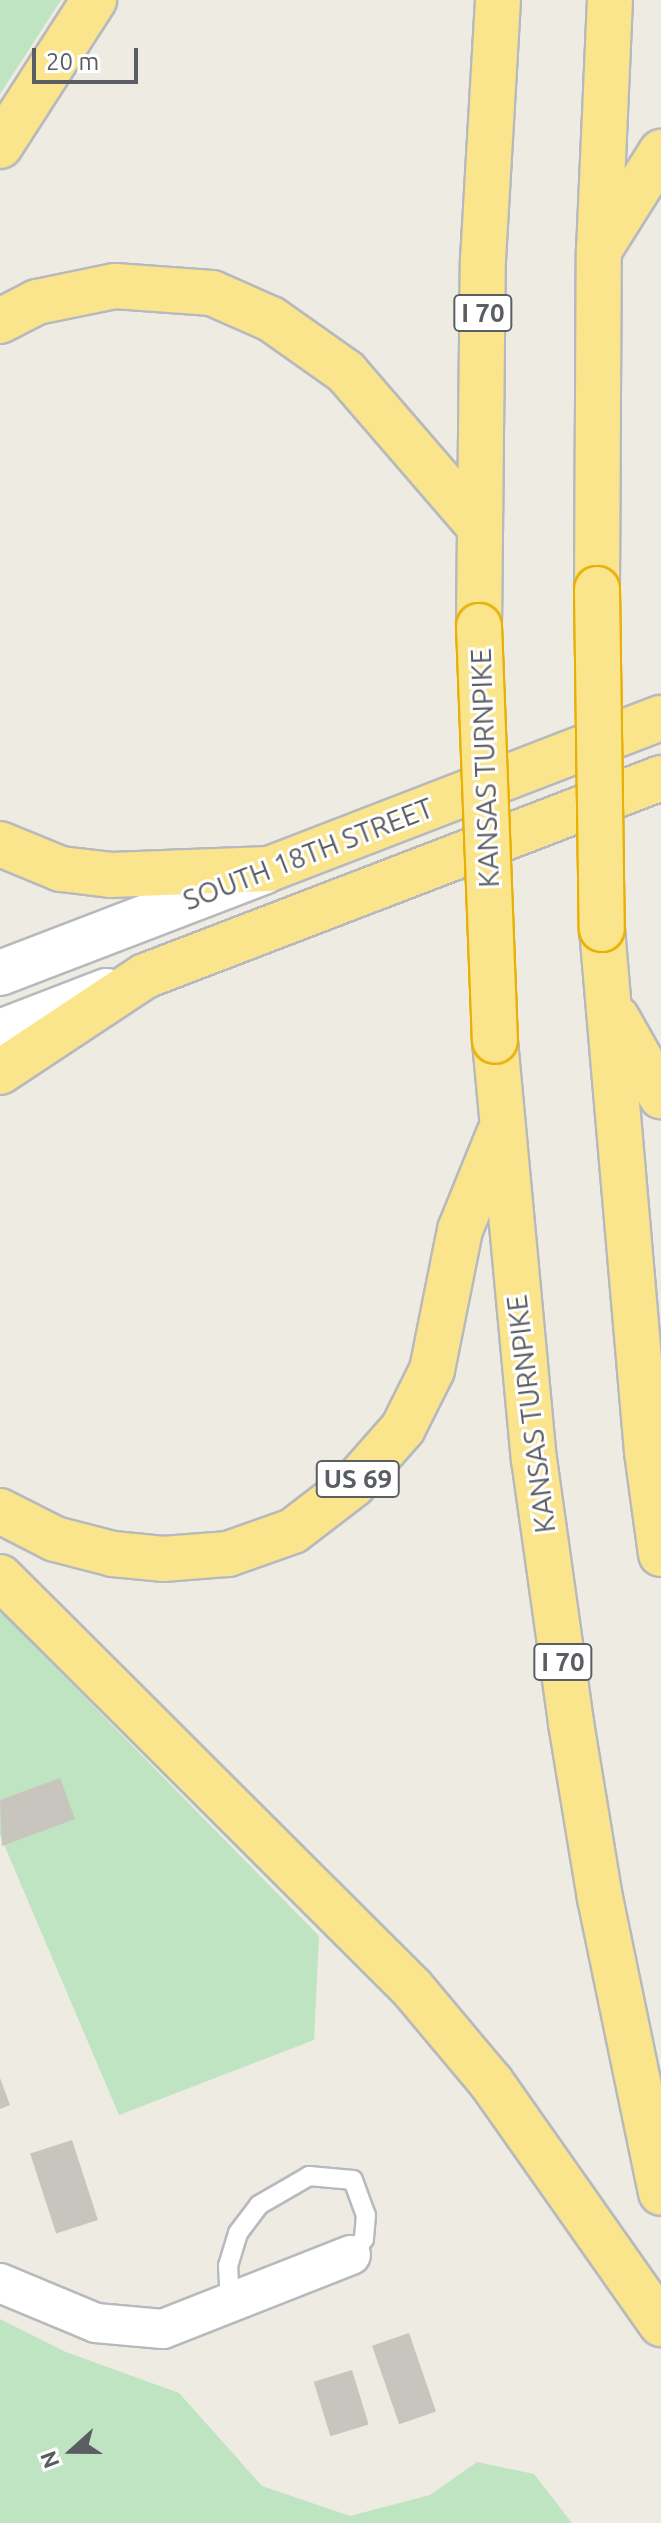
<!DOCTYPE html>
<html>
<head>
<meta charset="utf-8">
<style>
  body { margin:0 }
  #map { position:relative; width:661px; height:2523px; overflow:hidden; background:#edebe2; font-family:Ubuntu,sans-serif }
  div>[style] { position:absolute }
  [style*='--x'] { left:calc(var(--x)*1px); top:calc(var(--y)*1px); width:calc(var(--w)*1px); rotate:calc(var(--a)*1deg) }
  .green>* { inset:0; background:#bfe4c1 }
  .building>* { inset:0; background:#c8c5bf; transform-origin:0 0 }
  .roads { filter:drop-shadow(2px 0 #b7b9be) drop-shadow(-2px 0 #b7b9be) drop-shadow(0 2px #b7b9be) drop-shadow(0 -2px #b7b9be) }
  .lane>* { height:18px; margin:-9px; padding:0 9px; transform-origin:9px; border-radius:9px; background:#fff }
  .street>* { height:38px; margin:-19px; padding:0 19px; transform-origin:19px; border-radius:19px; background:#fff }
  .secondary>* { height:44px; margin:-22px; padding:0 22px; transform-origin:22px; border-radius:22px; background:#fff }
  .highway>* { height:44px; margin:-22px; padding:0 22px; transform-origin:22px; border-radius:22px; background:#fae58c }
  .bridges { filter:drop-shadow(2px 0 #e9b006) drop-shadow(-2px 0 #e9b006) drop-shadow(0 2px #e9b006) drop-shadow(0 -2px #e9b006) }
  .highway-bridge>* { height:44px; margin:-22px; padding:0 22px; transform-origin:22px; border-radius:22px; background:#fae58c }
  span { translate:-50% -50%; white-space:nowrap; text-align:center; line-height:1.15; -webkit-text-stroke:6px #fff; paint-order:stroke }
  .shield-label span { padding:2px 6px; background:#fff; border:2px solid; border-radius:6px; -webkit-text-stroke-width:0 }
  .shield-label { font-size:26px; color:#5a5d62; font-weight:700 }
  .street-label { font-size:28px; color:#5a5d62 }
  .north { position:absolute; left:32px; top:2411px; width:80px; height:80px; -webkit-text-stroke:6px #fff; paint-order:stroke; rotate:249deg; font-size:22px; font-weight:700; line-height:32px; text-align:center; color:#5a5d62 }
  .north::after { content:''; display:block; margin:auto; width:28px; height:36px; background:#5a5d62; clip-path:polygon(50% 0,100% 100%,50% 72%,0 100%) }
  .scale { position:absolute; left:32px; top:48px; width:106px; height:36px; box-sizing:border-box; border:4px solid #5a5d62; border-top:0; padding-left:10px; font-size:24px; line-height:28px; white-space:nowrap; color:#5a5d62; -webkit-text-stroke:6px #fff; paint-order:stroke }
</style>
</head>
<body>
<div id="map">
  <div class="green">
    <div style="clip-path:polygon(0 0,61px 0,0 94px)"></div>
    <div style="clip-path:polygon(0 1611px,319px 1936px,314px 2040px,119px 2115px,0 1835px)"></div>
    <div style="clip-path:polygon(0 2319px,66px 2352px,179px 2393px,262px 2486px,350px 2516px,430px 2495px,477px 2462px,534px 2474px,572px 2523px,0 2523px)"></div>
  </div>
  <div class="building">
    <div style="clip-path:polygon(60px 1778px,75px 1819px,2px 1846px,0 1800px)"></div>
    <div style="clip-path:polygon(0 2078px,10px 2105px,0 2109px)"></div>
    <div style="left:72px;top:2140px;width:84px;height:44px;rotate:72deg"></div>
    <div style="left:409px;top:2333px;width:83px;height:39px;rotate:71deg"></div>
    <div style="left:352px;top:2370px;width:57px;height:40px;rotate:73deg"></div>
  </div>
  <div class="roads">
    <div class="lane">
      <div style="--x:230;--y:2303;--w:37;--a:-93"></div>
      <div style="--x:228;--y:2266;--w:34;--a:-73"></div>
      <div style="--x:238;--y:2233;--w:35;--a:-53"></div>
      <div style="--x:259;--y:2205;--w:58;--a:-30.1"></div>
      <div style="--x:309;--y:2176;--w:44;--a:5.2"></div>
      <div style="--x:353;--y:2180;--w:37;--a:70"></div>
      <div style="--x:366;--y:2215;--w:24;--a:95"></div>
      <div style="--x:364;--y:2239;--w:21;--a:129"></div>
    </div>
    <div class="street">
      <div style="--x:0;--y:2283;--w:104;--a:22.6"></div>
      <div style="--x:96;--y:2323;--w:67;--a:5.1"></div>
      <div style="--x:163;--y:2329;--w:202;--a:-21.5"></div>
    </div>
    <div class="secondary">
      <div style="--x:0;--y:973;--w:282;--a:-21"></div>
      <div style="--x:0;--y:1032;--w:114;--a:-21.1"></div>
    </div>
    <div class="highway">
      <div style="--x:0;--y:146;--w:174;--a:-57.2"></div>
      <div style="--x:600;--y:249;--w:115;--a:-57.8"></div>
      <div style="--x:0;--y:321;--w:42;--a:-27.2"></div>
      <div style="--x:37;--y:302;--w:80;--a:-11.6"></div>
      <div style="--x:115;--y:286;--w:97;--a:4.1"></div>
      <div style="--x:212;--y:293;--w:64;--a:23.8"></div>
      <div style="--x:271;--y:319;--w:92;--a:35.2"></div>
      <div style="--x:346;--y:372;--w:205;--a:49.2"></div>
      <div style="--x:597;--y:589;--w:338;--a:-89.7"></div>
      <div style="--x:599;--y:251;--w:251;--a:-87.5"></div>
      <div style="--x:479;--y:626;--w:366;--a:-89.4"></div>
      <div style="--x:483;--y:260;--w:260;--a:-86.7"></div>
      <div style="--x:0;--y:844;--w:66;--a:22.3"></div>
      <div style="--x:61;--y:869;--w:50;--a:6.8"></div>
      <div style="--x:111;--y:875;--w:158;--a:-2.2"></div>
      <div style="--x:269;--y:869;--w:420;--a:-21.1"></div>
      <div style="--x:602;--y:929;--w:525;--a:85.08"></div>
      <div style="--x:647;--y:1452;--w:103;--a:82.2"></div>
      <div style="--x:617;--y:1018;--w:90;--a:60.6"></div>
      <div style="--x:495;--y:1041;--w:420;--a:84.7"></div>
      <div style="--x:534;--y:1459;--w:267;--a:82"></div>
      <div style="--x:571;--y:1723;--w:177;--a:80.6"></div>
      <div style="--x:600;--y:1898;--w:301;--a:78.3"></div>
      <div style="--x:0;--y:1072;--w:174;--a:-33.5"></div>
      <div style="--x:145;--y:976;--w:553;--a:-20.99"></div>
      <div style="--x:0;--y:1511;--w:62;--a:27"></div>
      <div style="--x:55;--y:1539;--w:60;--a:14.5"></div>
      <div style="--x:113;--y:1554;--w:50;--a:5.7"></div>
      <div style="--x:163;--y:1559;--w:65;--a:-4.4"></div>
      <div style="--x:228;--y:1554;--w:69;--a:-19.5"></div>
      <div style="--x:293;--y:1531;--w:76;--a:-37.5"></div>
      <div style="--x:353;--y:1485;--w:76;--a:-48.7"></div>
      <div style="--x:403;--y:1428;--w:65;--a:-63.4"></div>
      <div style="--x:432;--y:1370;--w:143;--a:-78.7"></div>
      <div style="--x:460;--y:1230;--w:104;--a:-67.9"></div>
      <div style="--x:0;--y:1577;--w:582;--a:44.93"></div>
      <div style="--x:412;--y:1988;--w:123;--a:50"></div>
      <div style="--x:491;--y:2082;--w:296;--a:54.9"></div>
    </div>
  </div>
  <div class="bridges">
    <div class="highway-bridge">
      <div style="--x:597;--y:589;--w:340;--a:89.2"></div>
      <div style="--x:479;--y:626;--w:415;--a:87.8"></div>
    </div>
  </div>
  <div class="shield-label">
    <span style="left:483px;top:313px">I 70</span>
    <span style="left:358px;top:1479px">US 69</span>
    <span style="left:563px;top:1662px">I 70</span>
  </div>
  <div class="street-label">
    <span style="left:485px;top:768px;rotate:-92deg">KANSAS TURNPIKE</span>
    <span style="left:308px;top:854px;rotate:-21deg">SOUTH 18TH STREET</span>
    <span style="left:531px;top:1414px;rotate:-97deg">KANSAS TURNPIKE</span>
  </div>
  <div class="north">N</div>
  <div class="scale">20 m</div>
</div>
</body>
</html>
